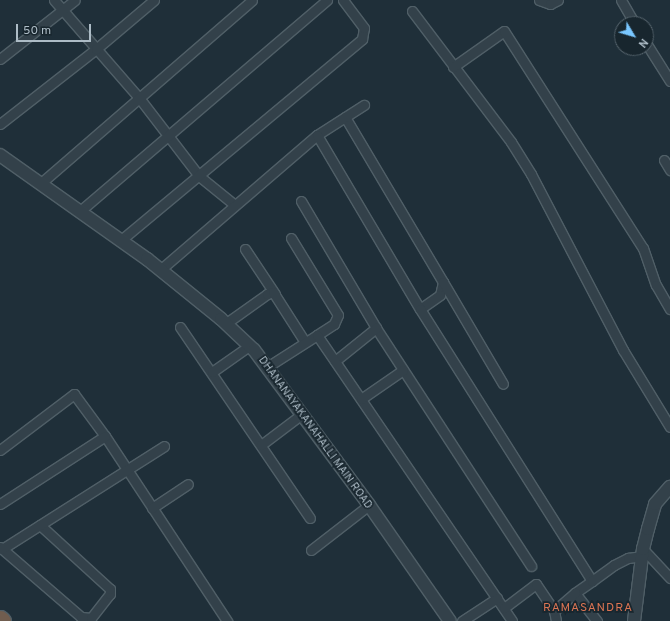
<!DOCTYPE html>
<html>
<head>
<meta charset="utf-8">
<style>
  body { margin:0 }
  #map { position:relative; width:670px; height:621px; overflow:hidden; background:#1f2f39; font-family:Overpass,sans-serif }
  div>[style] { position:absolute }
  [style*='--x'] { left:calc(var(--x)*1px); top:calc(var(--y)*1px); width:calc(var(--w)*1px); rotate:calc(var(--a)*1deg) }
  .roads { filter:drop-shadow(1px 0 #505f67) drop-shadow(-1px 0 #505f67) drop-shadow(0 1px #505f67) drop-shadow(0 -1px #505f67) }
  .minor>* { height:9px; margin:-4.5px; padding:0 4.5px; transform-origin:4.5px; border-radius:4.5px; background:#33414a }
  .tertiary>* { height:12px; margin:-6px; padding:0 6px; transform-origin:6px; border-radius:6px; background:#33414a }
  .motorway>* { height:17px; margin:-8.5px; padding:0 8.5px; transform-origin:8.5px; border-radius:8.5px; background:#705d4f }
  span { translate:-50% -50%; white-space:nowrap; text-align:center; line-height:1.15; -webkit-text-stroke:3.5px #18262e; paint-order:stroke }
  .street-label { font-size:11px; color:#adbcc6 }
  .neighbourhood-label { font-size:12px; color:#db7453; letter-spacing:1px }
  .north { position:absolute; left:614px; top:16px; width:40px; height:40px; box-sizing:border-box; background:#18262e; border:1px solid #54626b; border-radius:50%; rotate:128deg; font-size:11px; font-weight:700; line-height:16px; text-align:center; color:#adbcc6 }
  .north::after { content:''; display:block; margin:auto; width:14px; height:18px; background:#79c7ff; clip-path:polygon(50% 0,100% 100%,50% 72%,0 100%) }
  .scale { position:absolute; left:16px; top:24px; width:75px; height:18px; box-sizing:border-box; border:2px solid #adbcc6; border-top:0; padding-left:5px; font-size:12px; line-height:14px; white-space:nowrap; color:#adbcc6; -webkit-text-stroke:3px #18262e; paint-order:stroke }
</style>
</head>
<body>
<div id="map">
  <div class="roads">
    <div class="minor">
      <div style="--x:54;--y:0;--w:131;--a:49"></div>
      <div style="--x:140;--y:99;--w:97;--a:52.5"></div>
      <div style="--x:199;--y:176;--w:46;--a:38.9"></div>
      <div style="--x:539;--y:0;--w:12;--a:20"></div>
      <div style="--x:550;--y:4;--w:9;--a:-27"></div>
      <div style="--x:621;--y:0;--w:28;--a:60"></div>
      <div style="--x:412;--y:11;--w:164;--a:52.9"></div>
      <div style="--x:511;--y:142;--w:38;--a:58"></div>
      <div style="--x:531;--y:174;--w:199;--a:62.4"></div>
      <div style="--x:623;--y:350;--w:90;--a:58.6"></div>
      <div style="--x:646;--y:43;--w:45;--a:57.7"></div>
      <div style="--x:0;--y:59;--w:95;--a:-38.2"></div>
      <div style="--x:453;--y:67;--w:62;--a:-35.2"></div>
      <div style="--x:504;--y:31;--w:258;--a:57.4"></div>
      <div style="--x:643;--y:248;--w:39;--a:71"></div>
      <div style="--x:656;--y:285;--w:28;--a:60"></div>
      <div style="--x:345;--y:117;--w:192;--a:59.3"></div>
      <div style="--x:443;--y:282;--w:13;--a:103"></div>
      <div style="--x:440;--y:295;--w:24;--a:145"></div>
      <div style="--x:0;--y:124;--w:122;--a:-38"></div>
      <div style="--x:96;--y:49;--w:76;--a:-40.2"></div>
      <div style="--x:317;--y:135;--w:56;--a:-32.6"></div>
      <div style="--x:664;--y:160;--w:12;--a:59"></div>
      <div style="--x:41;--y:183;--w:279;--a:-40.9"></div>
      <div style="--x:301;--y:201;--w:147;--a:59.4"></div>
      <div style="--x:376;--y:328;--w:284;--a:56.9"></div>
      <div style="--x:80;--y:211;--w:325;--a:-40.5"></div>
      <div style="--x:291;--y:238;--w:90;--a:58.6"></div>
      <div style="--x:338;--y:315;--w:10;--a:114"></div>
      <div style="--x:334;--y:324;--w:20;--a:147"></div>
      <div style="--x:121;--y:240;--w:314;--a:-39.8"></div>
      <div style="--x:362;--y:39;--w:11;--a:-80"></div>
      <div style="--x:364;--y:28;--w:35;--a:-127"></div>
      <div style="--x:245;--y:249;--w:54;--a:56.3"></div>
      <div style="--x:160;--y:270;--w:207;--a:-40.7"></div>
      <div style="--x:317;--y:135;--w:202;--a:59.4"></div>
      <div style="--x:420;--y:309;--w:322;--a:57.7"></div>
      <div style="--x:592;--y:581;--w:21;--a:145"></div>
      <div style="--x:575;--y:593;--w:36;--a:52"></div>
      <div style="--x:443;--y:282;--w:118;--a:59.5"></div>
      <div style="--x:225;--y:324;--w:52;--a:-35.5"></div>
      <div style="--x:267;--y:294;--w:6;--a:-18"></div>
      <div style="--x:273;--y:292;--w:59;--a:57.4"></div>
      <div style="--x:180;--y:327;--w:231;--a:55.8"></div>
      <div style="--x:335;--y:361;--w:53;--a:-38.8"></div>
      <div style="--x:267;--y:367;--w:59;--a:-32.6"></div>
      <div style="--x:317;--y:335;--w:346;--a:55.7"></div>
      <div style="--x:212;--y:372;--w:45;--a:-35.1"></div>
      <div style="--x:361;--y:399;--w:51;--a:-34.6"></div>
      <div style="--x:261;--y:445;--w:51;--a:-37.1"></div>
      <div style="--x:0;--y:450;--w:93;--a:-37.1"></div>
      <div style="--x:74;--y:394;--w:52;--a:53.6"></div>
      <div style="--x:105;--y:436;--w:222;--a:56.6"></div>
      <div style="--x:0;--y:504;--w:125;--a:-32.9"></div>
      <div style="--x:152;--y:508;--w:43;--a:-33.7"></div>
      <div style="--x:0;--y:547;--w:107;--a:40.8"></div>
      <div style="--x:81;--y:617;--w:10;--a:6"></div>
      <div style="--x:91;--y:618;--w:31;--a:-52"></div>
      <div style="--x:110;--y:594;--w:5;--a:-90"></div>
      <div style="--x:110;--y:589;--w:95;--a:-137.6"></div>
      <div style="--x:2;--y:549;--w:192;--a:-32.4"></div>
      <div style="--x:643;--y:549;--w:40;--a:47"></div>
      <div style="--x:311;--y:550;--w:73;--a:-37.8"></div>
      <div style="--x:592;--y:581;--w:27;--a:-36"></div>
      <div style="--x:614;--y:565;--w:16;--a:-27"></div>
      <div style="--x:628;--y:558;--w:14;--a:-8"></div>
      <div style="--x:504;--y:608;--w:40;--a:-37"></div>
      <div style="--x:536;--y:584;--w:32;--a:56"></div>
      <div style="--x:462;--y:621;--w:42;--a:-33.3"></div>
      <div style="--x:556;--y:621;--w:10;--a:-101"></div>
      <div style="--x:554;--y:611;--w:28;--a:-41"></div>
    </div>
    <div class="tertiary">
      <div style="--x:0;--y:155;--w:180;--a:35.3"></div>
      <div style="--x:147;--y:259;--w:95;--a:39"></div>
      <div style="--x:221;--y:319;--w:45;--a:43.2"></div>
      <div style="--x:254;--y:350;--w:193;--a:53.4"></div>
      <div style="--x:369;--y:505;--w:141;--a:55.1"></div>
      <div style="--x:634;--y:621;--w:73;--a:-82.9"></div>
      <div style="--x:643;--y:549;--w:21;--a:-76"></div>
      <div style="--x:648;--y:529;--w:26;--a:-74"></div>
      <div style="--x:655;--y:504;--w:23;--a:-49"></div>
    </div>
    <div class="motorway">
      <div style="--x:0;--y:619;--w:3;--a:45"></div>
    </div>
  </div>
  <div class="street-label">
    <span style="left:315px;top:433px;rotate:54deg">DHANANAYAKANAHALLI MAIN ROAD</span>
  </div>
  <div class="neighbourhood-label">
    <span style="left:588px;top:609px">RAMASANDRA</span>
  </div>
  <div class="north">N</div>
  <div class="scale">50 m</div>
</div>
</body>
</html>
